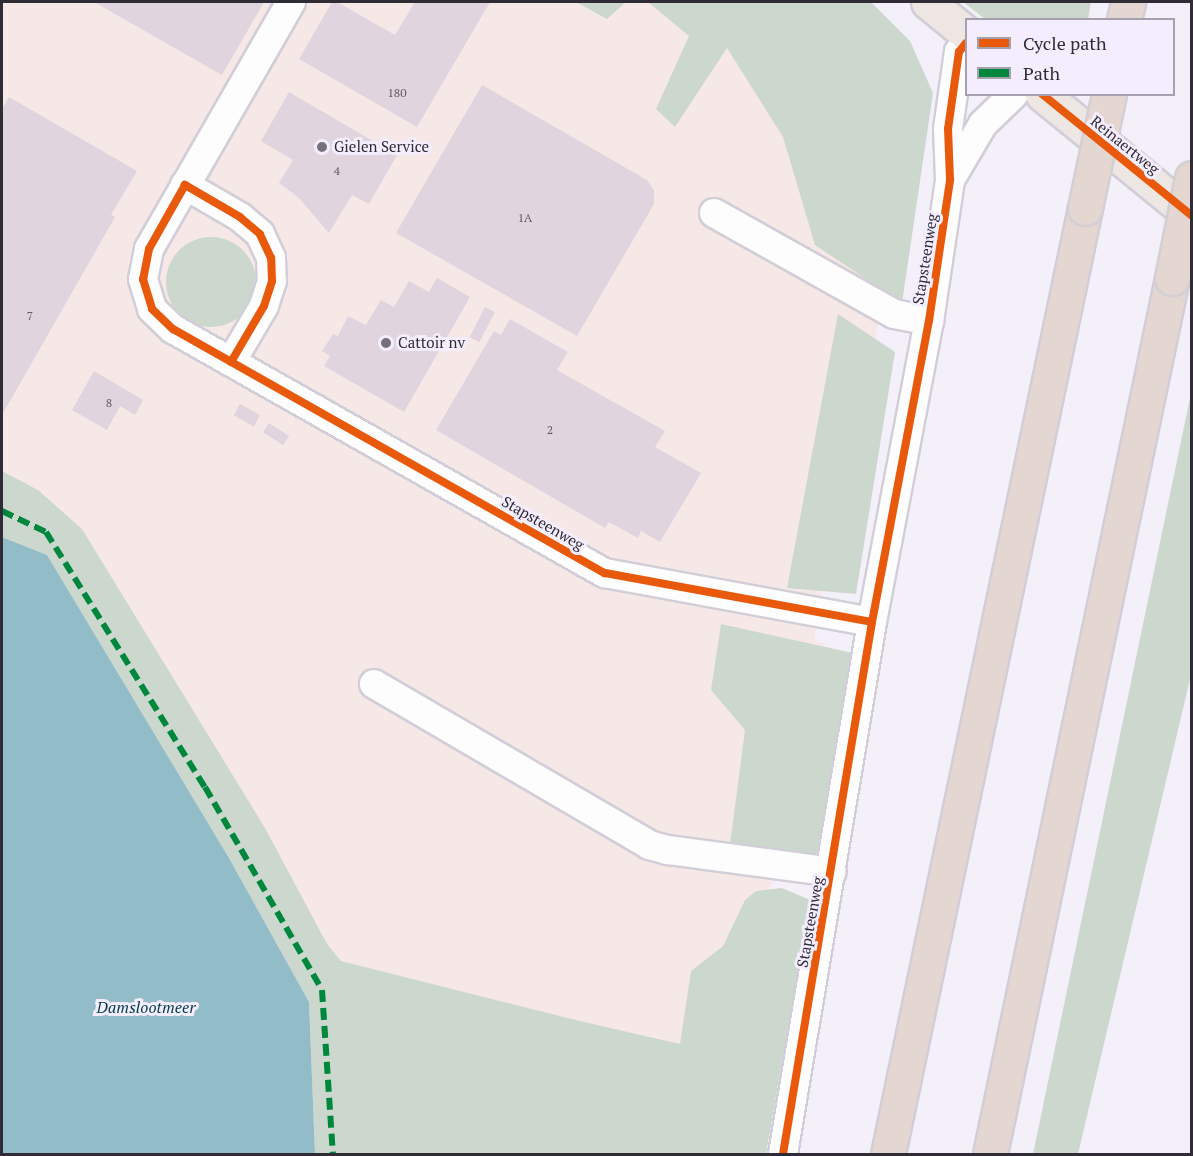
<!DOCTYPE html>
<html>
<head>
<meta charset="utf-8">
<style>
  body { margin:0 }
  #map { position:relative; width:1193px; height:1156px; overflow:hidden; background:#f4f0fa; font-family:"PT Serif",serif }
  div>[style] { position:absolute }
  [style*='--x'] { left:calc(var(--x)*1px); top:calc(var(--y)*1px); width:calc(var(--w)*1px); rotate:calc(var(--a)*1deg) }
  .industrial>* { inset:0; background:#f6e8e6 }
  .green>* { inset:0; background:#ccd8cd }
  .round { border-radius:50% }
  .water>* { inset:0; background:#92bcc7 }
  .building>* { inset:0; background:#e0d5de; transform-origin:0 0 }
  .roads { filter:drop-shadow(2px 0 #d2ced8) drop-shadow(-2px 0 #d2ced8) drop-shadow(0 2px #d2ced8) drop-shadow(0 -2px #d2ced8) }
  .minor>* { height:28px; margin:-14px; padding:0 14px; transform-origin:14px; border-radius:14px; background:#fdfdfe }
  .major>* { height:33px; margin:-16.5px; padding:0 16.5px; transform-origin:16.5px; border-radius:16.5px; background:#eee6e2 }
  .highway>* { height:33px; margin:-16.5px; padding:0 16.5px; transform-origin:16.5px; border-radius:16.5px; background:#e4d6d0 }
  .bridges { filter:drop-shadow(2px 0 #d2cfd5) drop-shadow(-2px 0 #d2cfd5) drop-shadow(0 2px #d2cfd5) drop-shadow(0 -2px #d2cfd5) }
  .highway-bridge>* { height:33px; margin:-16.5px; padding:0 16.5px; transform-origin:16.5px; border-radius:16.5px; background:#e4d6d0 }
  .quiet>* { height:6px; margin-top:-3px; transform-origin:0; background:repeating-linear-gradient(90deg,#00873e 0 12px,transparent 0 18px) }
  .cycleway>* { height:8px; margin:-4px; padding:0 4px; transform-origin:4px; border-radius:4px; background:#e8590c }
  .dots>* { width:16px; height:16px; translate:-50% -50%; box-sizing:border-box; border:3px solid #f3edfd; border-radius:50% }
  span { translate:-50% -50%; white-space:nowrap; text-align:center; line-height:1.15; -webkit-text-stroke:6px #f3edfd; paint-order:stroke }
  .number-label { font-size:12px; color:#605a64 }
  .number-label span { -webkit-text-stroke-width:0 }
  .street-label { font-size:15px; color:#302c36 }
  .poi-label { font-size:15px; color:#302c36 }
  .left { translate:0 -50%; text-align:left }
  .water-label { font-size:16px; color:#023d47; font-style:italic }
  .frame { position:absolute; inset:0; border:3px solid #302c36; pointer-events:none }
  .legend { position:absolute; left:965px; top:18px; width:210px; height:78px; box-sizing:border-box; background:#f3edfd; border:2px solid #a5a0ad; margin:0; padding:8px 10px; list-style:none; font-size:18px; color:#302c36 }
  .legend li { display:flex; align-items:center; gap:12px; height:30px }
  .legend b { width:30px; border:2px solid #a5a0ad }
</style>
</head>
<body>
<div id="map">
  <div class="industrial">
    <div style="clip-path:polygon(2px 2px,843px 2px,911px 128px,846px 512px,823px 588px,814px 641px,824px 643px,791px 827px,770px 889px,756px 891px,745px 900px,723px 946px,691px 971px,681px 1044px,580px 1021px,341px 961px,327px 945px,38px 490px,2px 471px)"></div>
  </div>
  <div class="green">
    <div style="clip-path:polygon(576px 2px,626px 2px,607px 19px)"></div>
    <div style="clip-path:polygon(648px 2px,871px 2px,910px 41px,933px 93px,902px 303px,815px 245px,783px 137px,727px 48px,675px 127px,656px 109px,689px 36px)"></div>
    <div style="clip-path:polygon(963px 2px,1091px 2px,1088px 20px,985px 19px)"></div>
    <div class="round" style="left:166px;top:237px;width:90px;height:90px"></div>
    <div style="clip-path:polygon(838px 314px,895px 352px,856px 594px,787px 588px)"></div>
    <div style="clip-path:polygon(1191px 393px,1191px 675px,1078px 1154px,1033px 1154px)"></div>
    <div style="clip-path:polygon(2px 471px,38px 490px,82px 529px,265px 828px,327px 944px,341px 961px,580px 1021px,680px 1044px,691px 971px,723px 946px,745px 900px,756px 891px,782px 888px,810px 900px,766px 1154px,315px 1154px,309px 1002px,229px 858px,47px 555px,2px 537px)"></div>
    <div style="clip-path:polygon(721px 624px,853px 653px,816px 863px,729px 852px,745px 730px,711px 690px)"></div>
  </div>
  <div class="water">
    <div style="clip-path:polygon(2px 537px,47px 555px,229px 858px,309px 1002px,315px 1154px,2px 1154px)"></div>
  </div>
  <div class="building">
    <div style="clip-path:polygon(94px 2px,264px 2px,222px 75px)"></div>
    <div style="clip-path:polygon(332px 2px,337px 2px,395px 35px,415px 2px,490px 2px,417px 127px,299px 59px)"></div>
    <div style="clip-path:polygon(482px 85px,647px 180px,654px 190px,654px 204px,577px 336px,396px 233px)"></div>
    <div style="clip-path:polygon(289px 92px,397px 155px,369px 204px,352px 195px,329px 233px,298px 197px,279px 183px,293px 160px,261px 141px)"></div>
    <div style="clip-path:polygon(9px 97px,137px 171px,111px 215px,115px 217px,2px 415px,2px 109px)"></div>
    <div style="clip-path:polygon(437px 278px,470px 297px,404px 412px,324px 366px,330px 356px,322px 351px,333px 334px,338px 336px,348px 316px,366px 325px,381px 300px,394px 307px,409px 281px,429px 292px)"></div>
    <div style="left:485px;top:307px;width:11px;height:34px;rotate:27deg"></div>
    <div style="clip-path:polygon(510px 319px,568px 352px,557px 370px,665px 431px,655px 447px,701px 473px,660px 542px,641px 531px,638px 538px,609px 522px,605px 528px,436px 430px,494px 331px,501px 335px)"></div>
    <div style="clip-path:polygon(94px 371px,143px 400px,135px 415px,120px 406px,107px 430px,72px 410px)"></div>
    <div style="left:240px;top:404px;width:23px;height:13px;rotate:29deg"></div>
    <div style="left:269px;top:423px;width:24px;height:11px;rotate:33deg"></div>
  </div>
  <div class="roads">
    <div class="minor">
      <div style="--x:291;--y:2;--w:285;--a:119.9"></div>
      <div style="--x:149;--y:249;--w:31;--a:101"></div>
      <div style="--x:143;--y:279;--w:31;--a:73"></div>
      <div style="--x:152;--y:309;--w:29;--a:44"></div>
      <div style="--x:173;--y:329;--w:496;--a:29.5"></div>
      <div style="--x:605;--y:573;--w:271;--a:10.4"></div>
      <div style="--x:950;--y:180;--w:65;--a:-59.5"></div>
      <div style="--x:983;--y:124;--w:43;--a:-44.1"></div>
      <div style="--x:185;--y:185;--w:64;--a:30.2"></div>
      <div style="--x:240;--y:217;--w:26;--a:40"></div>
      <div style="--x:260;--y:234;--w:26;--a:65"></div>
      <div style="--x:271;--y:258;--w:23;--a:88"></div>
      <div style="--x:272;--y:281;--w:26;--a:108"></div>
      <div style="--x:264;--y:306;--w:65;--a:120.5"></div>
      <div style="--x:714;--y:213;--w:206;--a:29.3"></div>
      <div style="--x:894;--y:314;--w:36;--a:11"></div>
      <div style="--x:374;--y:684;--w:319;--a:30.3"></div>
      <div style="--x:649;--y:845;--w:20;--a:15"></div>
      <div style="--x:668;--y:850;--w:165;--a:7.6"></div>
      <div style="--x:783;--y:1154;--w:539;--a:-80.5"></div>
      <div style="--x:872;--y:622;--w:306;--a:-79.3"></div>
      <div style="--x:929;--y:321;--w:143;--a:-81.5"></div>
      <div style="--x:950;--y:180;--w:51;--a:-92.2"></div>
      <div style="--x:948;--y:129;--w:78;--a:-81.9"></div>
      <div style="--x:959;--y:52;--w:11;--a:-52"></div>
    </div>
    <div class="major">
      <div style="--x:928;--y:2;--w:49;--a:39.2"></div>
      <div style="--x:1042;--y:94;--w:193;--a:39.1"></div>
    </div>
    <div class="highway">
      <div style="--x:1124;--y:20;--w:18;--a:-77"></div>
      <div style="--x:888;--y:1154;--w:966;--a:-78.24"></div>
      <div style="--x:990;--y:1154;--w:895;--a:-78.26"></div>
    </div>
  </div>
  <div class="bridges">
    <div class="highway-bridge">
      <div style="--x:1085;--y:208;--w:116;--a:-78.1"></div>
      <div style="--x:1172;--y:278;--w:102;--a:-78.7"></div>
    </div>
  </div>
  <div class="quiet">
    <div style="--x:2;--y:511;--w:49;--a:25.5"></div>
    <div style="--x:46;--y:532;--w:301;--a:58.1"></div>
    <div style="--x:205;--y:787;--w:234;--a:60"></div>
    <div style="--x:322;--y:990;--w:164;--a:86.2"></div>
  </div>
  <div class="cycleway">
    <div style="--x:1042;--y:94;--w:193;--a:39.1"></div>
    <div style="--x:231;--y:362;--w:65;--a:-59.5"></div>
    <div style="--x:264;--y:306;--w:26;--a:-72"></div>
    <div style="--x:272;--y:281;--w:23;--a:-92"></div>
    <div style="--x:271;--y:258;--w:26;--a:-115"></div>
    <div style="--x:260;--y:234;--w:26;--a:-140"></div>
    <div style="--x:240;--y:217;--w:64;--a:-149.8"></div>
    <div style="--x:185;--y:185;--w:73;--a:119.4"></div>
    <div style="--x:149;--y:249;--w:31;--a:101"></div>
    <div style="--x:143;--y:279;--w:31;--a:73"></div>
    <div style="--x:152;--y:309;--w:29;--a:44"></div>
    <div style="--x:173;--y:329;--w:496;--a:29.5"></div>
    <div style="--x:605;--y:573;--w:271;--a:10.4"></div>
    <div style="--x:783;--y:1154;--w:539;--a:-80.5"></div>
    <div style="--x:872;--y:622;--w:306;--a:-79.3"></div>
    <div style="--x:929;--y:321;--w:143;--a:-81.5"></div>
    <div style="--x:950;--y:180;--w:51;--a:-92.2"></div>
    <div style="--x:948;--y:129;--w:78;--a:-81.9"></div>
    <div style="--x:959;--y:52;--w:11;--a:-52"></div>
  </div>
  <div class="dots">
    <div style="left:322px;top:147px;background:#75717b"></div>
    <div style="left:386px;top:343px;background:#75717b"></div>
  </div>
  <div class="number-label">
    <span style="left:397px;top:93px">180</span>
    <span style="left:337px;top:171px">4</span>
    <span style="left:525px;top:218px">1A</span>
    <span style="left:30px;top:316px">7</span>
    <span style="left:109px;top:403px">8</span>
    <span style="left:550px;top:430px">2</span>
  </div>
  <div class="street-label">
    <span style="left:1125px;top:145px;rotate:39deg">Reinaertweg</span>
    <span style="left:925px;top:259px;rotate:-81deg">Stapsteenweg</span>
    <span style="left:543px;top:523px;rotate:30deg">Stapsteenweg</span>
    <span style="left:810px;top:922px;rotate:-80deg">Stapsteenweg</span>
  </div>
  <div class="poi-label">
    <span class="left" style="left:334px;top:147px">Gielen Service</span>
    <span class="left" style="left:398px;top:343px">Cattoir nv</span>
  </div>
  <div class="water-label">
    <span style="left:146px;top:1007px">Damslootmeer</span>
  </div>
  <div class="frame"></div>
  <ul class="legend">
  <li><b style="height:8px;background:#e8590c"></b>Cycle path</li>
  <li><b style="height:8px;background:#00873e"></b>Path</li>
  </ul>
</div>
</body>
</html>
